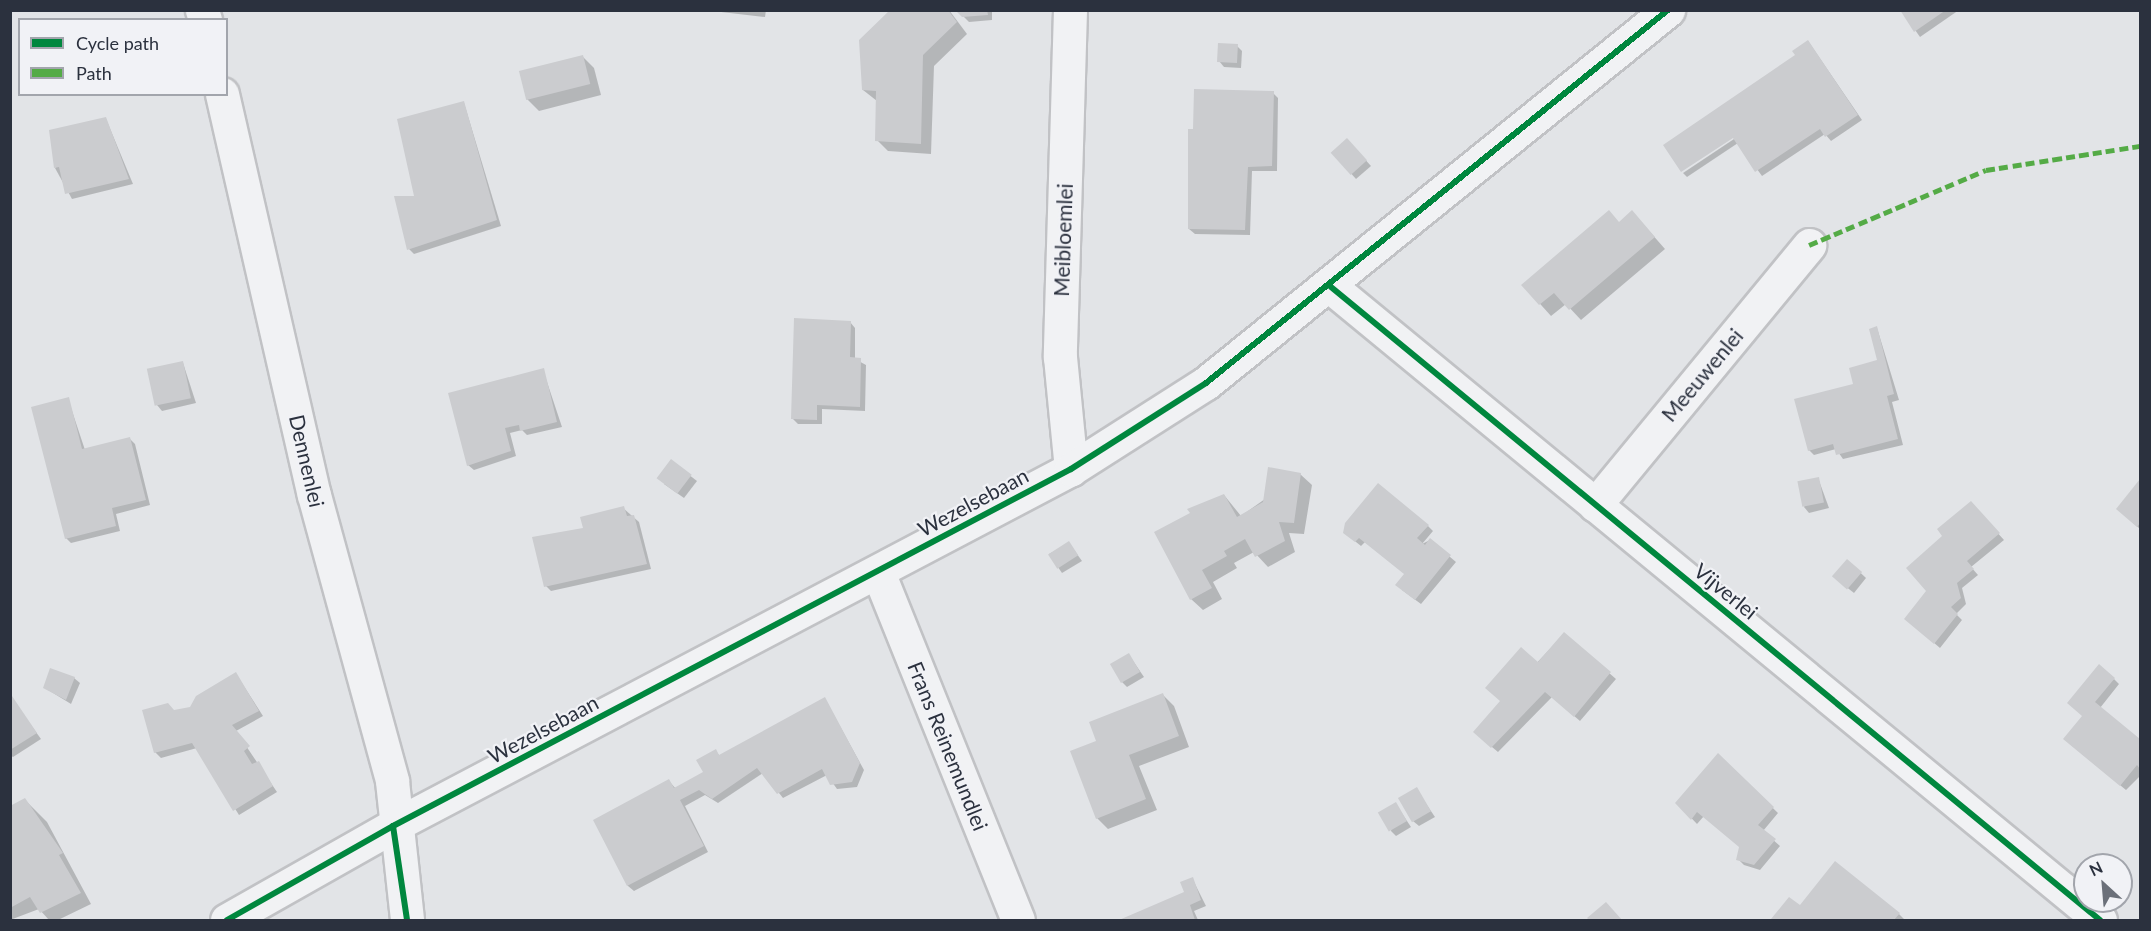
<!DOCTYPE html>
<html>
<head>
<meta charset="utf-8">
<style>
  body { margin:0 }
  #map { position:relative; width:2151px; height:931px; overflow:hidden; background:#e2e4e7; font-family:Lato,sans-serif }
  div>[style] { position:absolute }
  [style*='--x'] { left:calc(var(--x)*1px); top:calc(var(--y)*1px); width:calc(var(--w)*1px); rotate:calc(var(--a)*1deg) }
  .shadow>* { inset:0; background:#0003 }
  .building>* { inset:0; background:#cbcccf; transform-origin:0 0 }
  .roads { filter:drop-shadow(2px 0 #c1c2c5) drop-shadow(-2px 0 #c1c2c5) drop-shadow(0 2px #c1c2c5) drop-shadow(0 -2px #c1c2c5) }
  .minor>* { height:33px; margin:-16.5px; padding:0 16.5px; transform-origin:16.5px; border-radius:16.5px; background:#f1f2f4 }
  .tertiary>* { height:33px; margin:-16.5px; padding:0 16.5px; transform-origin:16.5px; border-radius:16.5px; background:#f1f2f4 }
  .quiet>* { height:4.5px; margin-top:-2.25px; transform-origin:0; background:repeating-linear-gradient(90deg,#54ab46 0 9px,transparent 0 13.5px) }
  .cycleway>* { height:6px; margin:-3px; padding:0 3px; transform-origin:3px; border-radius:3px; background:#00873e }
  span { translate:-50% -50%; white-space:nowrap; text-align:center; line-height:1.15; -webkit-text-stroke:4.5px #f1f2f6; paint-order:stroke }
  .street-label { font-size:21px; color:#2b313e }
  .frame { position:absolute; inset:0; border:12px solid #2b313e; pointer-events:none }
  .legend { position:absolute; left:18px; top:18px; width:210px; height:78px; box-sizing:border-box; background:#f1f2f6; border:2px solid #a2a5ac; margin:0; padding:8px 10px; list-style:none; font-size:18px; color:#2b313e }
  .legend li { display:flex; align-items:center; gap:12px; height:30px }
  .legend b { width:30px; border:2px solid #a2a5ac }
  .north { position:absolute; left:2073px; top:853px; width:60px; height:60px; box-sizing:border-box; background:#f1f2f6; border:2px solid #a2a5ac; border-radius:50%; rotate:334deg; font-size:16px; font-weight:700; line-height:24px; text-align:center; color:#2b313e }
  .north::after { content:''; display:block; margin:auto; width:21px; height:27px; background:#6b7079; clip-path:polygon(50% 0,100% 100%,50% 72%,0 100%) }
</style>
</head>
<body>
<div id="map">
  <div class="shadow">
    <div style="clip-path:polygon(704px 10px,766px 10px,765px 17px)"></div>
    <div style="clip-path:polygon(904px 10px,949px 10px,967px 34px,934px 66px,931px 154px,888px 151px,877px 140px,877px 101px,863px 90px)"></div>
    <div style="clip-path:polygon(957px 10px,992px 10px,992px 20px,969px 22px)"></div>
    <div style="clip-path:polygon(1901px 10px,1959px 10px,1920px 37px)"></div>
    <div style="clip-path:polygon(1808px 41px,1862px 120px,1831px 141px,1825px 134px,1762px 176px,1738px 143px,1687px 177px,1683px 173px,1740px 135px)"></div>
    <div style="clip-path:polygon(1237px 46px,1242px 51px,1241px 68px,1224px 67px,1219px 61px)"></div>
    <div style="clip-path:polygon(582px 56px,594px 68px,601px 95px,539px 111px,527px 99px)"></div>
    <div style="clip-path:polygon(1273px 93px,1278px 98px,1277px 171px,1252px 171px,1250px 235px,1195px 234px,1189px 229px)"></div>
    <div style="clip-path:polygon(464px 103px,501px 226px,414px 254px,409px 249px,416px 197px)"></div>
    <div style="clip-path:polygon(106px 119px,133px 184px,72px 199px,55px 168px)"></div>
    <div style="clip-path:polygon(1352px 145px,1371px 166px,1356px 179px,1332px 152px)"></div>
    <div style="clip-path:polygon(1619px 223px,1643px 224px,1665px 249px,1581px 320px,1566px 304px,1551px 316px,1523px 285px)"></div>
    <div style="clip-path:polygon(850px 322px,855px 328px,855px 359px,866px 365px,865px 411px,822px 409px,822px 424px,798px 424px,793px 419px)"></div>
    <div style="clip-path:polygon(1877px 328px,1899px 400px,1892px 402px,1903px 445px,1843px 459px,1836px 449px,1814px 455px,1809px 450px,1879px 361px)"></div>
    <div style="clip-path:polygon(183px 363px,196px 403px,162px 411px,157px 405px)"></div>
    <div style="clip-path:polygon(543px 370px,562px 427px,527px 435px,522px 430px,510px 433px,516px 456px,474px 470px,468px 465px)"></div>
    <div style="clip-path:polygon(68px 399px,85px 450px,130px 439px,135px 444px,150px 505px,116px 514px,120px 531px,71px 543px,66px 538px)"></div>
    <div style="clip-path:polygon(671px 461px,697px 481px,684px 498px,664px 484px)"></div>
    <div style="clip-path:polygon(1300px 474px,1312px 485px,1304px 534px,1289px 533px,1295px 552px,1268px 567px,1254px 552px,1234px 563px,1237px 568px,1213px 582px,1222px 599px,1203px 610px,1191px 599px,1224px 495px,1241px 516px)"></div>
    <div style="clip-path:polygon(1818px 478px,1829px 508px,1809px 513px,1804px 507px)"></div>
    <div style="clip-path:polygon(2140px 481px,2140px 529px,2118px 509px)"></div>
    <div style="clip-path:polygon(623px 508px,639px 522px,651px 569px,551px 591px,546px 586px,584px 530px)"></div>
    <div style="clip-path:polygon(1976px 509px,2004px 540px,1971px 567px,1978px 575px,1962px 588px,1966px 604px,1956px 614px,1962px 620px,1940px 648px,1912px 624px)"></div>
    <div style="clip-path:polygon(1428px 526px,1433px 531px,1422px 544px,1430px 540px,1456px 562px,1421px 604px,1402px 590px,1405px 574px,1365px 542px,1361px 546px,1351px 538px)"></div>
    <div style="clip-path:polygon(1069px 543px,1082px 561px,1062px 573px,1049px 554px)"></div>
    <div style="clip-path:polygon(1848px 561px,1866px 578px,1854px 593px,1840px 582px)"></div>
    <div style="clip-path:polygon(1564px 634px,1616px 679px,1580px 721px,1552px 697px,1498px 752px,1480px 737px,1501px 701px)"></div>
    <div style="clip-path:polygon(1129px 655px,1144px 677px,1127px 687px,1122px 682px)"></div>
    <div style="clip-path:polygon(236px 674px,263px 716px,236px 731px,277px 792px,239px 815px,197px 748px,161px 758px,155px 752px,175px 712px,192px 708px)"></div>
    <div style="clip-path:polygon(74px 678px,80px 683px,71px 704px,45px 688px)"></div>
    <div style="clip-path:polygon(2114px 679px,2119px 684px,2100px 708px,2140px 744px,2140px 776px,2126px 790px,2070px 744px,2084px 716px,2074px 708px)"></div>
    <div style="clip-path:polygon(1163px 695px,1174px 706px,1189px 747px,1139px 766px,1157px 810px,1108px 829px,1097px 818px,1098px 742px)"></div>
    <div style="clip-path:polygon(10px 696px,41px 739px,13px 757px,10px 755px)"></div>
    <div style="clip-path:polygon(825px 699px,864px 770px,857px 787px,837px 789px,827px 775px,783px 798px,763px 773px,718px 803px,705px 795px,685px 806px,708px 852px,634px 891px,628px 886px,595px 821px,669px 781px,676px 789px,705px 773px,715px 751px,720px 756px)"></div>
    <div style="clip-path:polygon(1718px 755px,1778px 813px,1763px 831px,1780px 846px,1760px 870px,1744px 865px,1738px 859px,1741px 847px,1704px 816px,1697px 824px,1677px 803px)"></div>
    <div style="clip-path:polygon(1416px 789px,1435px 817px,1419px 826px,1413px 821px)"></div>
    <div style="clip-path:polygon(25px 800px,47px 822px,91px 904px,58px 920px,49px 920px,39px 909px,10px 920px,10px 864px)"></div>
    <div style="clip-path:polygon(1395px 803px,1411px 827px,1396px 836px,1391px 831px)"></div>
    <div style="clip-path:polygon(1192px 878px,1206px 906px,1194px 911px,1198px 920px,1121px 920px,1187px 892px)"></div>
    <div style="clip-path:polygon(1790px 899px,1800px 907px,1899px 914px,1904px 919px,1774px 920px)"></div>
  </div>
  <div class="building">
    <div style="clip-path:polygon(890px 10px,948px 10px,957px 22px,923px 55px,921px 144px,875px 141px,876px 91px,862px 90px,859px 40px)"></div>
    <div style="clip-path:polygon(955px 10px,987px 10px,988px 15px,962px 17px)"></div>
    <div style="clip-path:polygon(1900px 10px,1946px 10px,1914px 32px)"></div>
    <div style="clip-path:polygon(1808px 40px,1858px 115px,1825px 137px,1820px 129px,1755px 172px,1733px 138px,1681px 172px,1663px 145px,1795px 55px,1792px 51px)"></div>
    <div style="left:1218px;top:43px;width:20px;height:19px;rotate:3deg"></div>
    <div style="left:583px;top:55px;width:30px;height:66px;rotate:76deg"></div>
    <div style="clip-path:polygon(1194px 89px,1274px 91px,1272px 166px,1248px 167px,1245px 230px,1188px 229px,1188px 129px,1193px 129px)"></div>
    <div style="clip-path:polygon(464px 101px,497px 220px,407px 250px,394px 196px,414px 196px,397px 119px)"></div>
    <div style="clip-path:polygon(106px 117px,129px 179px,65px 194px,59px 167px,54px 168px,49px 130px)"></div>
    <div style="left:1347px;top:138px;width:30px;height:22px;rotate:48deg"></div>
    <div style="clip-path:polygon(1609px 210px,1619px 222px,1632px 210px,1655px 237px,1569px 310px,1554px 293px,1539px 305px,1521px 285px)"></div>
    <div style="clip-path:polygon(794px 318px,851px 321px,850px 357px,861px 358px,860px 407px,817px 405px,817px 420px,791px 419px)"></div>
    <div style="clip-path:polygon(1877px 326px,1894px 394px,1887px 396px,1898px 439px,1836px 455px,1833px 444px,1808px 451px,1794px 399px,1853px 384px,1849px 368px,1877px 360px,1869px 329px)"></div>
    <div style="left:183px;top:361px;width:38px;height:37px;rotate:78deg"></div>
    <div style="clip-path:polygon(544px 368px,557px 422px,520px 431px,519px 425px,505px 428px,511px 451px,467px 466px,448px 393px)"></div>
    <div style="clip-path:polygon(69px 397px,82px 449px,130px 437px,146px 500px,112px 508px,116px 526px,65px 539px,31px 407px)"></div>
    <div style="left:671px;top:459px;width:26px;height:24px;rotate:37deg"></div>
    <div style="clip-path:polygon(1268px 467px,1301px 473px,1294px 523px,1279px 522px,1285px 541px,1255px 557px,1245px 539px,1224px 551px,1227px 556px,1202px 570px,1212px 588px,1190px 600px,1154px 532px,1190px 513px,1187px 509px,1224px 494px,1237px 517px,1263px 502px)"></div>
    <div style="left:1819px;top:477px;width:26px;height:22px;rotate:79deg"></div>
    <div style="clip-path:polygon(2140px 479px,2140px 523px,2137px 527px,2116px 509px)"></div>
    <div style="clip-path:polygon(1378px 483px,1429px 525px,1417px 538px,1425px 545px,1430px 538px,1451px 555px,1415px 600px,1395px 585px,1404px 574px,1359px 538px,1355px 542px,1343px 533px,1345px 523px)"></div>
    <div style="clip-path:polygon(1971px 501px,2000px 533px,1967px 561px,1974px 569px,1957px 583px,1961px 598px,1951px 607px,1958px 614px,1934px 644px,1904px 619px,1926px 591px,1906px 568px,1942px 536px,1937px 529px)"></div>
    <div style="clip-path:polygon(624px 506px,627px 516px,634px 515px,647px 564px,544px 587px,532px 537px,583px 528px,580px 517px)"></div>
    <div style="left:1069px;top:541px;width:17px;height:25px;rotate:57deg"></div>
    <div style="left:1847px;top:559px;width:20px;height:23px;rotate:41deg"></div>
    <div style="clip-path:polygon(1564px 632px,1611px 672px,1574px 717px,1545px 692px,1491px 748px,1473px 732px,1500px 701px,1485px 688px,1521px 647px,1538px 662px)"></div>
    <div style="left:1129px;top:653px;width:22px;height:22px;rotate:60deg"></div>
    <div style="clip-path:polygon(2099px 664px,2115px 678px,2095px 702px,2140px 739px,2140px 769px,2137px 765px,2120px 786px,2063px 739px,2082px 716px,2067px 703px)"></div>
    <div style="clip-path:polygon(50px 668px,75px 677px,66px 700px,43px 688px)"></div>
    <div style="clip-path:polygon(236px 672px,259px 711px,232px 725px,250px 746px,244px 751px,252px 764px,259px 761px,273px 786px,233px 811px,192px 743px,154px 753px,142px 710px,168px 703px,174px 710px,190px 707px,196px 696px)"></div>
    <div style="clip-path:polygon(10px 693px,37px 733px,10px 750px)"></div>
    <div style="clip-path:polygon(1163px 693px,1179px 736px,1129px 755px,1146px 799px,1096px 819px,1070px 751px,1096px 741px,1089px 722px)"></div>
    <div style="clip-path:polygon(825px 697px,860px 763px,852px 782px,830px 785px,822px 769px,777px 794px,757px 768px,712px 799px,699px 790px,680px 800px,704px 846px,627px 886px,593px 820px,669px 779px,674px 788px,703px 772px,696px 760px,716px 749px,719px 755px)"></div>
    <div style="clip-path:polygon(1718px 753px,1774px 807px,1758px 825px,1776px 839px,1754px 865px,1736px 860px,1739px 847px,1697px 812px,1691px 820px,1675px 803px)"></div>
    <div style="left:1417px;top:787px;width:28px;height:22px;rotate:60deg"></div>
    <div style="clip-path:polygon(25px 798px,63px 853px,59px 855px,81px 893px,40px 913px,30px 897px,10px 908px,10px 806px)"></div>
    <div style="left:1396px;top:802px;width:22px;height:21px;rotate:60deg"></div>
    <div style="clip-path:polygon(1835px 861px,1900px 913px,1894px 920px,1771px 919px,1789px 897px,1800px 905px)"></div>
    <div style="clip-path:polygon(1193px 877px,1201px 900px,1190px 905px,1195px 920px,1119px 920px,1184px 892px,1180px 882px)"></div>
    <div style="clip-path:polygon(1606px 902px,1622px 920px,1589px 920px,1587px 918px)"></div>
  </div>
  <div class="roads">
    <div class="minor">
      <div style="--x:202;--y:10;--w:10;--a:73"></div>
      <div style="--x:1070;--y:10;--w:347;--a:91.7"></div>
      <div style="--x:1060;--y:357;--w:113;--a:84.4"></div>
      <div style="--x:222;--y:94;--w:411;--a:77.1"></div>
      <div style="--x:314;--y:495;--w:296;--a:74.7"></div>
      <div style="--x:392;--y:781;--w:140;--a:83.8"></div>
      <div style="--x:1331;--y:287;--w:996;--a:39.46"></div>
      <div style="--x:1595;--y:505;--w:337;--a:-50.5"></div>
      <div style="--x:878;--y:572;--w:375;--a:68.1"></div>
    </div>
    <div class="tertiary">
      <div style="--x:227;--y:920;--w:191;--a:-29.5"></div>
      <div style="--x:393;--y:826;--w:766;--a:-27.77"></div>
      <div style="--x:1071;--y:469;--w:160;--a:-32.5"></div>
      <div style="--x:1206;--y:383;--w:594;--a:-38.92"></div>
    </div>
  </div>
  <div class="quiet">
    <div style="--x:1809;--y:245;--w:192;--a:-23"></div>
    <div style="--x:1986;--y:170;--w:156;--a:-8.9"></div>
  </div>
  <div class="cycleway">
    <div style="--x:1331;--y:287;--w:996;--a:39.46"></div>
    <div style="--x:393;--y:826;--w:95;--a:81.5"></div>
    <div style="--x:227;--y:920;--w:191;--a:-29.5"></div>
    <div style="--x:393;--y:826;--w:766;--a:-27.77"></div>
    <div style="--x:1071;--y:469;--w:160;--a:-32.5"></div>
    <div style="--x:1206;--y:383;--w:594;--a:-38.92"></div>
  </div>
  <div class="street-label">
    <span style="left:1063px;top:240px;rotate:-88deg">Meibloemlei</span>
    <span style="left:1702px;top:375px;rotate:-50deg">Meeuwenlei</span>
    <span style="left:307px;top:461px;rotate:77deg">Dennenlei</span>
    <span style="left:973px;top:502px;rotate:-28deg">Wezelsebaan</span>
    <span style="left:1726px;top:591px;rotate:39deg">Vijverlei</span>
    <span style="left:543px;top:729px;rotate:-28deg">Wezelsebaan</span>
    <span style="left:948px;top:746px;rotate:68deg">Frans Reinemundlei</span>
  </div>
  <div class="frame"></div>
  <ul class="legend">
  <li><b style="height:8px;background:#00873e"></b>Cycle path</li>
  <li><b style="height:8px;background:#54ab46"></b>Path</li>
  </ul>
  <div class="north">N</div>
</div>
</body>
</html>
